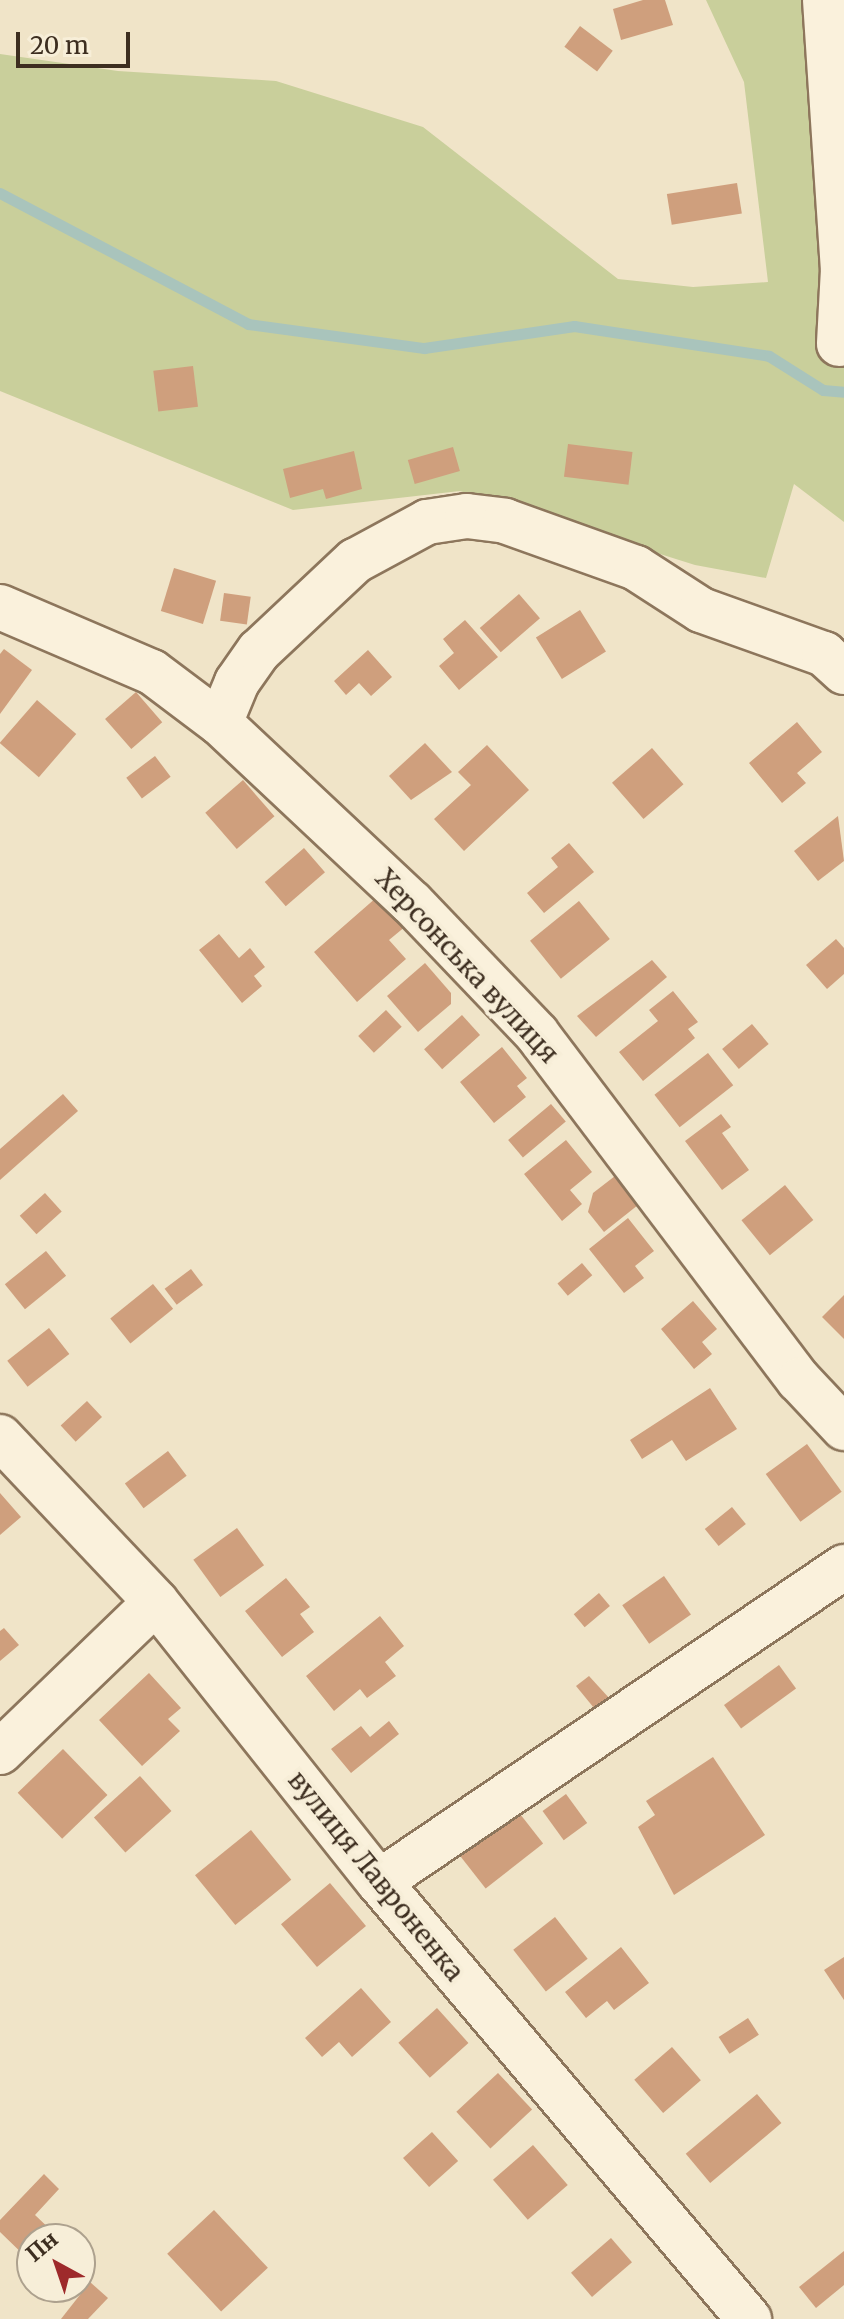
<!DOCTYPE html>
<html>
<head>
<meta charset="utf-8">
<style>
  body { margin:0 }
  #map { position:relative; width:844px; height:2319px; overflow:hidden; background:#f0e4c8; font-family:Merriweather,serif }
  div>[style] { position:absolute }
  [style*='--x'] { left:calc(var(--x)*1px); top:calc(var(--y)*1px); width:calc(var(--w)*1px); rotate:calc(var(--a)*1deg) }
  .green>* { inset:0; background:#c9cf9b }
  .stream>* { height:11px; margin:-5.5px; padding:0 5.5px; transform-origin:5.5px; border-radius:5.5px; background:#a9c4bc }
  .building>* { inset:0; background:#cf9f7d; transform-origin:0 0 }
  .roads { filter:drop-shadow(2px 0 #8d765c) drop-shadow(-2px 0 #8d765c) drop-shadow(0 2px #8d765c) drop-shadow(0 -2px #8d765c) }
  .minor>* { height:44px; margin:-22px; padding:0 22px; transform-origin:22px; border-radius:22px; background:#faf1dc }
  span { translate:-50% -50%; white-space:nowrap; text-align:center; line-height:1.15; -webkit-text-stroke:8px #f7eed8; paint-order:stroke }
  .street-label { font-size:26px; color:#3d2e20 }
  .north { position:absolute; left:16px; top:2223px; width:80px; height:80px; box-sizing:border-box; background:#f7eed8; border:2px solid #ada18e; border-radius:50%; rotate:320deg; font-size:22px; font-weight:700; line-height:32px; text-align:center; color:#3d2e20 }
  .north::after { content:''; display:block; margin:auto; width:28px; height:36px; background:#9e2a2b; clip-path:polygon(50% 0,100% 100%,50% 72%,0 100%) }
  .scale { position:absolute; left:16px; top:32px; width:114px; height:36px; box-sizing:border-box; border:4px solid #3d2e20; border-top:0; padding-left:10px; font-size:24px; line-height:28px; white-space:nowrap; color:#3d2e20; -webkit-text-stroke:6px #f7eed8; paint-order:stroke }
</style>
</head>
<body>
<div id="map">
  <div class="green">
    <div style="clip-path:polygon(706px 0,844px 0,844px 522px,794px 484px,766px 578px,695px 565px,460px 491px,293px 510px,0 391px,0 54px,118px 71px,276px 81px,423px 127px,618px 279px,693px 287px,768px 282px,744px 82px)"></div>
  </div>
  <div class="stream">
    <div style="--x:0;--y:193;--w:280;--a:27.8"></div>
    <div style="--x:248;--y:324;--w:178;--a:7.8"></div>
    <div style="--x:424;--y:348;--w:152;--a:-8.3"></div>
    <div style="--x:574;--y:326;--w:197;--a:8.7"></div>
    <div style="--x:769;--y:356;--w:64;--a:32.2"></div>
    <div style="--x:823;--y:390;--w:21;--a:5"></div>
  </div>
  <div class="building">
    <div style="clip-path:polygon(643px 0,665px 0,673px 25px,621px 40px,613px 9px)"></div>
    <div style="left:580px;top:26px;width:41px;height:26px;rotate:37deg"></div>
    <div style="left:737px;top:183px;width:31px;height:71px;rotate:81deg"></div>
    <div style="left:193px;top:366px;width:41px;height:40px;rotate:83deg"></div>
    <div style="left:568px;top:444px;width:65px;height:33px;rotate:7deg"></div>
    <div style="left:453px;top:447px;width:25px;height:47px;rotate:74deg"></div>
    <div style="clip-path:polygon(354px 451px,362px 489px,326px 499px,323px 489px,290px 498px,283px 469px)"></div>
    <div style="left:174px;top:568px;width:44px;height:45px;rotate:17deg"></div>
    <div style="left:224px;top:593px;width:27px;height:28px;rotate:8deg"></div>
    <div style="left:519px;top:594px;width:32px;height:52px;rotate:49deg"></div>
    <div style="left:580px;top:610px;width:49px;height:52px;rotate:58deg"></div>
    <div style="clip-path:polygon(465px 620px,498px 657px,459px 690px,439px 666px,454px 653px,443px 639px)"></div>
    <div style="clip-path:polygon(4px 649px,32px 670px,0 714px,0 654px)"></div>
    <div style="clip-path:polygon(368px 650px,392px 677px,371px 696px,359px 683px,346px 695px,334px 681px)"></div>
    <div style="left:136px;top:692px;width:40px;height:41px;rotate:49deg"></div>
    <div style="left:37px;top:700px;width:52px;height:57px;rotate:41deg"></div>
    <div style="clip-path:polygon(797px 722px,822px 752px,797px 773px,806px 783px,782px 803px,749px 763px)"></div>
    <div style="clip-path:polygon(425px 743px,452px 772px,411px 800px,389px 776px)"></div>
    <div style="clip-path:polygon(487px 745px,529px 790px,464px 851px,434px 819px,471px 785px,458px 772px)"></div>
    <div style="left:652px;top:748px;width:48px;height:53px;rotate:49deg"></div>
    <div style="left:155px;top:756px;width:26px;height:36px;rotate:53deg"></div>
    <div style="left:243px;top:780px;width:48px;height:50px;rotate:49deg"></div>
    <div style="clip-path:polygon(838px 816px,844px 861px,818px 881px,794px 851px)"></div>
    <div style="clip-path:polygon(569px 843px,594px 872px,544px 913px,527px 893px,558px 867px,551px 858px)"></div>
    <div style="left:304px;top:848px;width:32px;height:52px;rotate:49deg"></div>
    <div style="clip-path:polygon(385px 890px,412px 921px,389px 940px,406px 959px,357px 1002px,314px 952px)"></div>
    <div style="left:579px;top:901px;width:49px;height:63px;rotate:51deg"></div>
    <div style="clip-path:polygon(219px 934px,239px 958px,250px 948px,265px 967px,254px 976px,262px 986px,242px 1003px,199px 950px)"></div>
    <div style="clip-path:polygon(836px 939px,844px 948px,844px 974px,827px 989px,806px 965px)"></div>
    <div style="clip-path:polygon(652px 960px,667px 977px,596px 1037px,577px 1016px)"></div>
    <div style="clip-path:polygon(425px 963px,451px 993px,451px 1004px,418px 1032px,387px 996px)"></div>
    <div style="clip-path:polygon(673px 991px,698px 1022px,688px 1029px,695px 1038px,643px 1081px,619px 1052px,658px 1021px,649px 1010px)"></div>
    <div style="left:386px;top:1010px;width:23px;height:38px;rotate:47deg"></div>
    <div style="left:462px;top:1015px;width:27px;height:51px;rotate:48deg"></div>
    <div style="left:752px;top:1024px;width:26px;height:39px;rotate:50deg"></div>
    <div style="clip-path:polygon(502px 1047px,527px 1078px,517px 1086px,526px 1097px,494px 1123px,460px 1082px)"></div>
    <div style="left:708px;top:1053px;width:41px;height:68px;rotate:52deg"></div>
    <div style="clip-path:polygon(63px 1094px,78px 1111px,0 1180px,0 1149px)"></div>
    <div style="left:551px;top:1104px;width:23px;height:56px;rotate:50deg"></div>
    <div style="clip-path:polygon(721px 1114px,731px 1127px,722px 1133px,749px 1170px,722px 1190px,685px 1141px)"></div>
    <div style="clip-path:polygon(566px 1140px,592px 1172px,570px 1190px,582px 1204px,562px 1221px,524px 1174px)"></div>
    <div style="clip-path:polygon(615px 1176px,638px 1205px,604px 1232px,588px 1212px,593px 1193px)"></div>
    <div style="left:785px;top:1185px;width:45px;height:56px;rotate:51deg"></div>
    <div style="left:45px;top:1193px;width:25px;height:34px;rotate:48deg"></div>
    <div style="clip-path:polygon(628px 1218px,654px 1251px,635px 1266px,644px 1278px,624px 1293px,589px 1249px)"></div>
    <div style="left:46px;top:1251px;width:32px;height:53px;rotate:51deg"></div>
    <div style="left:582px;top:1263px;width:16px;height:32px;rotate:50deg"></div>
    <div style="left:191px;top:1269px;width:20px;height:33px;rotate:53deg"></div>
    <div style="left:153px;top:1284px;width:32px;height:55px;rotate:51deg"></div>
    <div style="clip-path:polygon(844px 1295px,844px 1339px,822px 1317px)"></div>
    <div style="clip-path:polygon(693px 1301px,717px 1329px,702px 1342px,712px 1354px,694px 1369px,661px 1329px)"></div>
    <div style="left:49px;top:1328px;width:33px;height:53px;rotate:52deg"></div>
    <div style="clip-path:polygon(710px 1388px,737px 1429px,686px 1461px,672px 1440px,642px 1459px,630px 1440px)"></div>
    <div style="left:87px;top:1401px;width:22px;height:36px;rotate:47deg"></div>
    <div style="left:807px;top:1444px;width:59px;height:51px;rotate:54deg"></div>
    <div style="left:168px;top:1451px;width:31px;height:54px;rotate:53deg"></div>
    <div style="clip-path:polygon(0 1493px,21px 1517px,0 1535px)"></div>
    <div style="left:732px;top:1507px;width:22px;height:35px;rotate:51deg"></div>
    <div style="left:237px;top:1528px;width:46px;height:54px;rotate:54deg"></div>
    <div style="left:664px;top:1576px;width:47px;height:51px;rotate:55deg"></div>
    <div style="clip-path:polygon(286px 1578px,310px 1607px,300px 1614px,314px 1632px,282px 1657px,245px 1611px)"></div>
    <div style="left:599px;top:1593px;width:17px;height:33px;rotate:50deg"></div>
    <div style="clip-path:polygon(380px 1616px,404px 1646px,385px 1662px,396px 1676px,367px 1698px,360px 1689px,334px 1711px,306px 1676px)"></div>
    <div style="clip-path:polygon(4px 1628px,19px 1645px,0 1661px,0 1631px)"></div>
    <div style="left:779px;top:1665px;width:29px;height:68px;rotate:54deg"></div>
    <div style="clip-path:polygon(149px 1673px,181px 1708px,168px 1719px,180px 1731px,142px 1766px,99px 1720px)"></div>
    <div style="clip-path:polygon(589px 1676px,610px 1699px,594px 1708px,576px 1686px)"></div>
    <div style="clip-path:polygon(389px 1721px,399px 1734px,351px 1773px,331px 1749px,361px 1726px,370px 1737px)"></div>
    <div style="left:63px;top:1749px;width:64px;height:63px;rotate:46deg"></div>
    <div style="clip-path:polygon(713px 1757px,765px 1835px,674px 1895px,638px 1827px,655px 1815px,646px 1801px)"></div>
    <div style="left:140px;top:1776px;width:47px;height:62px;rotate:48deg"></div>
    <div style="left:566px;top:1794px;width:36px;height:29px;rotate:54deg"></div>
    <div style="left:513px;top:1805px;width:49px;height:73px;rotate:52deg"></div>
    <div style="left:251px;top:1830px;width:64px;height:72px;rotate:51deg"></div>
    <div style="left:330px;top:1883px;width:56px;height:64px;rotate:50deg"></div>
    <div style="left:555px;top:1917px;width:53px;height:53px;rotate:52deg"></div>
    <div style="clip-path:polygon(621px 1947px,649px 1983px,614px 2010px,607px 2001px,586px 2018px,565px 1992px)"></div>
    <div style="clip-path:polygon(844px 1957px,844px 2000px,824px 1970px)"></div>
    <div style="clip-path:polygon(361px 1988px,391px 2022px,352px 2057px,339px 2042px,322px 2057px,305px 2038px)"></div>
    <div style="left:437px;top:2008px;width:47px;height:52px;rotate:48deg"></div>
    <div style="left:748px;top:2018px;width:20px;height:35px;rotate:57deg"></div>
    <div style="left:672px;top:2047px;width:44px;height:50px;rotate:49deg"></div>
    <div style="left:498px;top:2073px;width:50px;height:57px;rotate:47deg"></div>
    <div style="left:757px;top:2094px;width:38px;height:93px;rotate:50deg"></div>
    <div style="left:432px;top:2132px;width:39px;height:39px;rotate:48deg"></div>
    <div style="left:533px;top:2145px;width:53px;height:53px;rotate:49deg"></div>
    <div style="clip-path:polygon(44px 2174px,59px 2189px,35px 2215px,55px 2234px,32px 2239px,30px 2261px,0 2232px,0 2220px)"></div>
    <div style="left:214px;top:2210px;width:79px;height:64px;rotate:47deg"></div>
    <div style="left:611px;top:2238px;width:32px;height:53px;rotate:49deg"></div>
    <div style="clip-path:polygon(844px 2251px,844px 2285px,816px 2308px,799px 2287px)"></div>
    <div style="clip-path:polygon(90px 2282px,108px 2298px,88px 2319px,61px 2319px)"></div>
  </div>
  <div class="roads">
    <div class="minor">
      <div style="--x:825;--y:0;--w:270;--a:86.2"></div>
      <div style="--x:843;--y:269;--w:75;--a:93.1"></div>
      <div style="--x:0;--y:607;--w:165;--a:23.2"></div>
      <div style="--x:152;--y:672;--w:85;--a:36.9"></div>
      <div style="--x:220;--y:723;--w:263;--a:43.2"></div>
      <div style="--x:412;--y:903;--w:181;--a:46.3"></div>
      <div style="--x:537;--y:1034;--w:434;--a:52.9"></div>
      <div style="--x:799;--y:1380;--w:66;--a:46.8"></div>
      <div style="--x:220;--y:723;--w:44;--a:-67.5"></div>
      <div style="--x:237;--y:682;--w:38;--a:-55"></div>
      <div style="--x:259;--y:651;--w:132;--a:-43.2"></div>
      <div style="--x:355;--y:561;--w:82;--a:-28.4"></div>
      <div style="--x:427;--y:522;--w:40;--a:-8.5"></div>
      <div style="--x:467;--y:516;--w:38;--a:7"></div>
      <div style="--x:505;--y:521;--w:139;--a:19.7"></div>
      <div style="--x:636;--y:568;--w:77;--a:32.9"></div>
      <div style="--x:701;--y:610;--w:131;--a:19.7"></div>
      <div style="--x:824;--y:654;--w:27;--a:42"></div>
      <div style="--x:0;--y:1437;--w:227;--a:46.6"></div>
      <div style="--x:156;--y:1602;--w:358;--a:51.5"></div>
      <div style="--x:379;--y:1882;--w:573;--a:49.75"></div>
      <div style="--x:0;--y:1752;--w:216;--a:-43.9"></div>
      <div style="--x:379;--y:1882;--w:562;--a:-34.11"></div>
    </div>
  </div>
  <div class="street-label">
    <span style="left:467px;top:966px;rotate:47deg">Херсонська вулиця</span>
    <span style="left:376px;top:1876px;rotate:51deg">вулиця Лавроненка</span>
  </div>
  <div class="north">Пн</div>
  <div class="scale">20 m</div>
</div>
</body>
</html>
